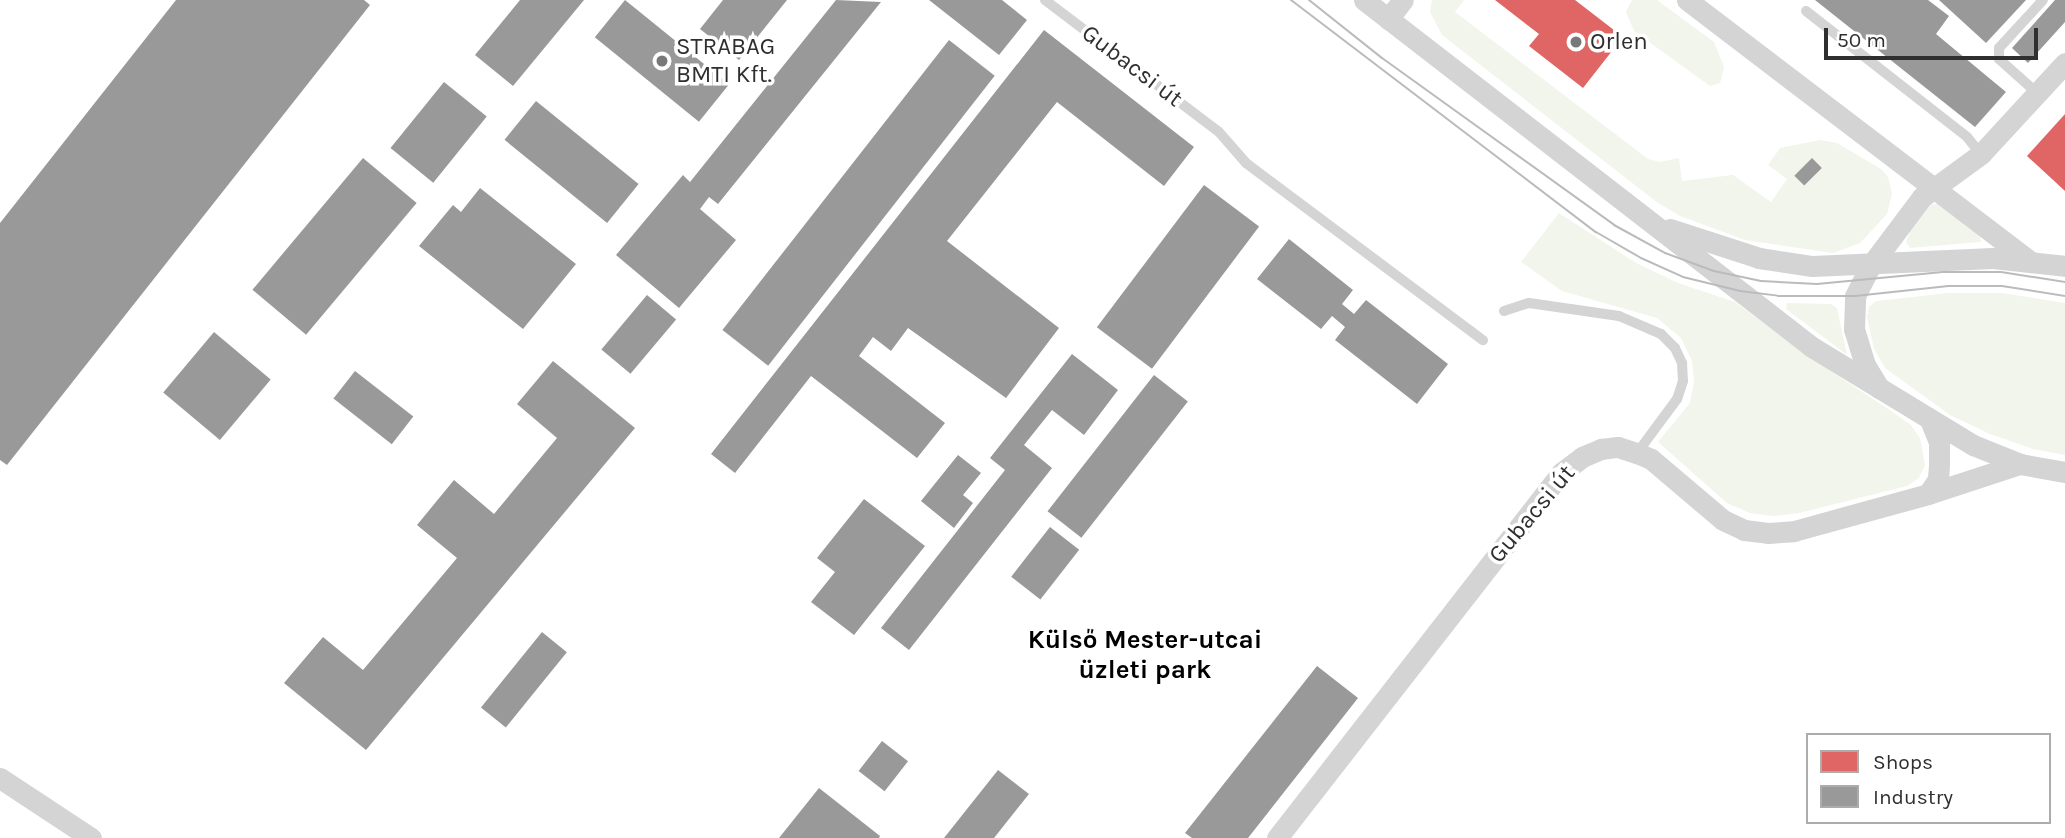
<!DOCTYPE html>
<html>
<head>
<meta charset="utf-8">
<style>
  body { margin:0 }
  #map { position:relative; width:2065px; height:838px; overflow:hidden; background:#fff; font-family:Karla,sans-serif }
  div>[style] { position:absolute }
  [style*='--x'] { left:calc(var(--x)*1px); top:calc(var(--y)*1px); width:calc(var(--w)*1px); rotate:calc(var(--a)*1deg) }
  .green>* { inset:0; background:#f2f5eb }
  .shops>* { inset:0; background:#e06666 }
  .industry>* { inset:0; background:#999; transform-origin:0 0 }
  .service>* { height:10px; margin:-5px; padding:0 5px; transform-origin:5px; border-radius:5px; background:#d4d4d4 }
  .minor>* { height:21px; margin:-10.5px; padding:0 10.5px; transform-origin:10.5px; border-radius:10.5px; background:#d4d4d4 }
  .tram>* { height:2px; margin:-1px; padding:0 1px; transform-origin:1px; border-radius:1px; background:#bbb }
  .dots>* { width:19px; height:19px; translate:-50% -50%; box-sizing:border-box; border:4px solid #fff; border-radius:50% }
  span { translate:-50% -50%; white-space:nowrap; text-align:center; line-height:1.15; -webkit-text-stroke:7px #fff; paint-order:stroke }
  .poi-label { font-size:24px; color:#2f2f2f }
  .left { translate:0 -50%; text-align:left }
  .street-label { font-size:24px; color:#2f2f2f }
  .neighbourhood-label { font-size:26px; color:#000; font-weight:700 }
  .legend { position:absolute; left:1806px; top:733px; width:245px; height:91px; box-sizing:border-box; background:#fff; border:2px solid #acacac; margin:0; padding:9px 12px; list-style:none; font-size:21px; color:#2f2f2f }
  .legend li { display:flex; align-items:center; gap:14px; height:35px }
  .legend b { width:35px; border:2px solid #acacac }
  .scale { position:absolute; left:1824px; top:28px; width:214px; height:32px; box-sizing:border-box; border:4px solid #2f2f2f; border-top:0; padding-left:9px; font-size:21px; line-height:24px; white-space:nowrap; color:#2f2f2f; -webkit-text-stroke:5px #fff; paint-order:stroke }
</style>
</head>
<body>
<div id="map">
  <div class="green">
    <div style="clip-path:polygon(1432px 0,1464px 0,1455px 12px,1648px 159px,1660px 162px,1679px 158px,1682px 181px,1733px 175px,1771px 202px,1787px 179px,1768px 165px,1780px 148px,1820px 140px,1837px 143px,1881px 169px,1888px 177px,1892px 194px,1887px 214px,1860px 243px,1833px 253px,1745px 240px,1680px 216px,1658px 203px,1442px 35px,1430px 12px)"></div>
    <div style="clip-path:polygon(1632px 0,1657px 0,1714px 42px,1724px 67px,1720px 83px,1710px 86px,1634px 31px,1626px 12px)"></div>
    <div style="clip-path:polygon(1932px 204px,1939px 204px,1980px 236px,1981px 242px,1910px 248px,1906px 242px,1911px 230px,1921px 214px)"></div>
    <div style="clip-path:polygon(1559px 213px,1636px 263px,1678px 283px,1735px 302px,1817px 362px,1897px 415px,1911px 425px,1920px 438px,1925px 465px,1919px 478px,1907px 486px,1799px 513px,1773px 516px,1750px 513px,1727px 503px,1658px 442px,1690px 403px,1694px 382px,1692px 361px,1681px 338px,1657px 318px,1562px 291px,1521px 262px)"></div>
    <div style="clip-path:polygon(1948px 293px,2002px 293px,2065px 303px,2065px 455px,2033px 449px,1990px 434px,1950px 415px,1885px 368px,1874px 349px,1867px 317px,1869px 307px,1876px 301px)"></div>
    <div style="clip-path:polygon(1787px 303px,1831px 304px,1837px 308px,1847px 355px,1786px 309px)"></div>
  </div>
  <div class="shops">
    <div style="clip-path:polygon(1495px 0,1575px 0,1623px 37px,1583px 88px,1529px 46px,1539px 34px)"></div>
    <div style="clip-path:polygon(2065px 114px,2065px 191px,2027px 156px)"></div>
  </div>
  <div class="industry">
    <div style="clip-path:polygon(176px 0,364px 0,370px 5px,7px 465px,0 460px,0 223px)"></div>
    <div style="clip-path:polygon(520px 0,584px 0,513px 86px,475px 55px)"></div>
    <div style="left:625px;top:0;width:134px;height:48px;rotate:39deg"></div>
    <div style="clip-path:polygon(723px 0,787px 0,739px 60px,700px 29px)"></div>
    <div style="clip-path:polygon(836px 0,881px 2px,718px 204px,709px 197px,700px 209px,736px 240px,679px 308px,616px 255px,683px 175px,690px 182px)"></div>
    <div style="clip-path:polygon(929px 0,1002px 0,1027px 20px,999px 55px)"></div>
    <div style="clip-path:polygon(1815px 0,1928px 0,1949px 16px,1936px 34px,2006px 92px,1975px 127px)"></div>
    <div style="clip-path:polygon(1939px 0,2026px 0,1986px 43px)"></div>
    <div style="clip-path:polygon(2055px 0,2065px 0,2065px 22px,2028px 63px,2012px 48px)"></div>
    <div style="clip-path:polygon(1044px 30px,1194px 147px,1164px 186px,1057px 102px,947px 241px,1059px 328px,1006px 398px,908px 328px,891px 351px,873px 337px,859px 356px,945px 423px,917px 458px,811px 376px,735px 473px,711px 454px)"></div>
    <div style="left:949px;top:40px;width:58px;height:368px;rotate:38deg"></div>
    <div style="left:444px;top:82px;width:55px;height:85px;rotate:39deg"></div>
    <div style="left:536px;top:101px;width:132px;height:50px;rotate:39deg"></div>
    <div style="left:363px;top:158px;width:70px;height:172px;rotate:40deg"></div>
    <div style="left:1812px;top:158px;width:14px;height:25px;rotate:45deg"></div>
    <div style="left:1204px;top:185px;width:69px;height:178px;rotate:37deg"></div>
    <div style="clip-path:polygon(480px 188px,576px 264px,523px 329px,419px 246px,453px 205px,461px 212px)"></div>
    <div style="clip-path:polygon(1289px 239px,1353px 290px,1342px 304px,1354px 314px,1366px 300px,1448px 364px,1417px 404px,1335px 340px,1345px 327px,1332px 316px,1321px 329px,1257px 279px)"></div>
    <div style="left:647px;top:295px;width:38px;height:71px;rotate:40deg"></div>
    <div style="left:214px;top:332px;width:74px;height:79px;rotate:40deg"></div>
    <div style="clip-path:polygon(1072px 354px,1118px 390px,1084px 435px,1052px 410px,1024px 445px,1052px 468px,909px 650px,881px 628px,1005px 470px,990px 458px)"></div>
    <div style="clip-path:polygon(553px 361px,635px 428px,366px 750px,284px 683px,323px 637px,363px 670px,457px 558px,417px 525px,454px 480px,494px 514px,557px 438px,517px 404px)"></div>
    <div style="left:355px;top:371px;width:74px;height:35px;rotate:38deg"></div>
    <div style="left:1154px;top:375px;width:43px;height:173px;rotate:38deg"></div>
    <div style="clip-path:polygon(958px 455px,981px 473px,963px 495px,973px 503px,954px 528px,921px 501px)"></div>
    <div style="clip-path:polygon(864px 499px,925px 546px,854px 635px,811px 602px,835px 572px,817px 558px)"></div>
    <div style="left:1050px;top:527px;width:37px;height:63px;rotate:38deg"></div>
    <div style="left:542px;top:632px;width:32px;height:97px;rotate:39deg"></div>
    <div style="clip-path:polygon(1317px 666px,1358px 698px,1248px 838px,1192px 838px,1185px 833px)"></div>
    <div style="left:882px;top:741px;width:33px;height:38px;rotate:38deg"></div>
    <div style="clip-path:polygon(998px 770px,1029px 794px,994px 838px,944px 838px)"></div>
    <div style="clip-path:polygon(819px 788px,880px 836px,879px 838px,779px 838px)"></div>
  </div>
  <div class="service">
    <div style="--x:1045;--y:0;--w:218;--a:37.2"></div>
    <div style="--x:1219;--y:132;--w:41;--a:48.9"></div>
    <div style="--x:1246;--y:163;--w:296;--a:36.8"></div>
    <div style="--x:1806;--y:11;--w:204;--a:38"></div>
    <div style="--x:1967;--y:137;--w:22;--a:51"></div>
    <div style="--x:2037;--y:93;--w:51;--a:-138.2"></div>
    <div style="--x:1999;--y:59;--w:11;--a:-90"></div>
    <div style="--x:1999;--y:48;--w:65;--a:-47.5"></div>
    <div style="--x:1504;--y:311;--w:26;--a:-18"></div>
    <div style="--x:1529;--y:303;--w:91;--a:8.2"></div>
    <div style="--x:1619;--y:316;--w:46;--a:23.2"></div>
    <div style="--x:1661;--y:334;--w:20;--a:45"></div>
    <div style="--x:1675;--y:348;--w:17;--a:65"></div>
    <div style="--x:1682;--y:363;--w:18;--a:87"></div>
    <div style="--x:1683;--y:381;--w:19;--a:108"></div>
    <div style="--x:1677;--y:399;--w:67;--a:126.5"></div>
  </div>
  <div class="minor">
    <div style="--x:1364;--y:0;--w:567;--a:37.76"></div>
    <div style="--x:1812;--y:347;--w:188;--a:31.3"></div>
    <div style="--x:1973;--y:445;--w:51;--a:22"></div>
    <div style="--x:2020;--y:464;--w:46;--a:10.1"></div>
    <div style="--x:1687;--y:0;--w:431;--a:37.3"></div>
    <div style="--x:1388;--y:19;--w:24;--a:-52"></div>
    <div style="--x:1670;--y:229;--w:94;--a:18"></div>
    <div style="--x:1759;--y:258;--w:54;--a:8.6"></div>
    <div style="--x:1812;--y:266;--w:181;--a:-2.5"></div>
    <div style="--x:1993;--y:258;--w:72;--a:6.3"></div>
    <div style="--x:1879;--y:388;--w:27;--a:-121"></div>
    <div style="--x:1865;--y:365;--w:38;--a:-107"></div>
    <div style="--x:1854;--y:329;--w:33;--a:-88"></div>
    <div style="--x:1855;--y:296;--w:35;--a:-63"></div>
    <div style="--x:1871;--y:265;--w:85;--a:-53.1"></div>
    <div style="--x:1922;--y:197;--w:73;--a:-36.1"></div>
    <div style="--x:1981;--y:154;--w:124;--a:-47.3"></div>
    <div style="--x:1928;--y:494;--w:18;--a:-56"></div>
    <div style="--x:1938;--y:479;--w:16;--a:-86"></div>
    <div style="--x:1939;--y:463;--w:21;--a:-90"></div>
    <div style="--x:1939;--y:442;--w:22;--a:-112"></div>
    <div style="--x:0;--y:778;--w:109;--a:33.4"></div>
    <div style="--x:1277;--y:838;--w:462;--a:-52.1"></div>
    <div style="--x:1561;--y:473;--w:26;--a:-37"></div>
    <div style="--x:1582;--y:457;--w:21;--a:-23"></div>
    <div style="--x:1601;--y:449;--w:17;--a:-7"></div>
    <div style="--x:1618;--y:447;--w:20;--a:18"></div>
    <div style="--x:1637;--y:453;--w:15;--a:23"></div>
    <div style="--x:1651;--y:459;--w:94;--a:40.3"></div>
    <div style="--x:1723;--y:520;--w:23;--a:25"></div>
    <div style="--x:1744;--y:530;--w:24;--a:7"></div>
    <div style="--x:1768;--y:533;--w:26;--a:-4"></div>
    <div style="--x:1794;--y:531;--w:139;--a:-15.4"></div>
    <div style="--x:1928;--y:494;--w:97;--a:-18.1"></div>
  </div>
  <div class="tram">
    <div style="--x:1291;--y:0;--w:383;--a:37.3"></div>
    <div style="--x:1596;--y:232;--w:52;--a:30"></div>
    <div style="--x:1641;--y:258;--w:46;--a:24.3"></div>
    <div style="--x:1683;--y:277;--w:59;--a:13.8"></div>
    <div style="--x:1740;--y:291;--w:38;--a:7"></div>
    <div style="--x:1778;--y:296;--w:77;--a:0"></div>
    <div style="--x:1855;--y:296;--w:94;--a:-6.1"></div>
    <div style="--x:1948;--y:286;--w:54;--a:0"></div>
    <div style="--x:2002;--y:286;--w:64;--a:9"></div>
    <div style="--x:1309;--y:0;--w:93;--a:38.5"></div>
    <div style="--x:1382;--y:58;--w:286;--a:35.7"></div>
    <div style="--x:1614;--y:225;--w:58;--a:28.8"></div>
    <div style="--x:1665;--y:253;--w:52;--a:20.2"></div>
    <div style="--x:1714;--y:271;--w:48;--a:12"></div>
    <div style="--x:1761;--y:281;--w:56;--a:3.1"></div>
    <div style="--x:1817;--y:284;--w:129;--a:-5.4"></div>
    <div style="--x:1945;--y:272;--w:56;--a:0"></div>
    <div style="--x:2001;--y:272;--w:65;--a:8.9"></div>
  </div>
  <div class="dots">
    <div style="left:1576px;top:42px;background:#787878"></div>
    <div style="left:662px;top:61px;background:#787878"></div>
  </div>
  <div class="poi-label">
    <span class="left" style="left:1590px;top:42px">Orlen</span>
    <span class="left" style="left:676px;top:61px">STRABAG<br>BMTI Kft.</span>
  </div>
  <div class="street-label">
    <span style="left:1132px;top:66px;rotate:37deg">Gubacsi út</span>
    <span style="left:1532px;top:514px;rotate:-50deg">Gubacsi út</span>
  </div>
  <div class="neighbourhood-label">
    <span style="left:1145px;top:655px">Külső Mester-utcai<br>üzleti park</span>
  </div>
  <ul class="legend">
  <li><b style="height:19px;background:#e06666"></b>Shops</li>
  <li><b style="height:19px;background:#999"></b>Industry</li>
  </ul>
  <div class="scale">50 m</div>
</div>
</body>
</html>
